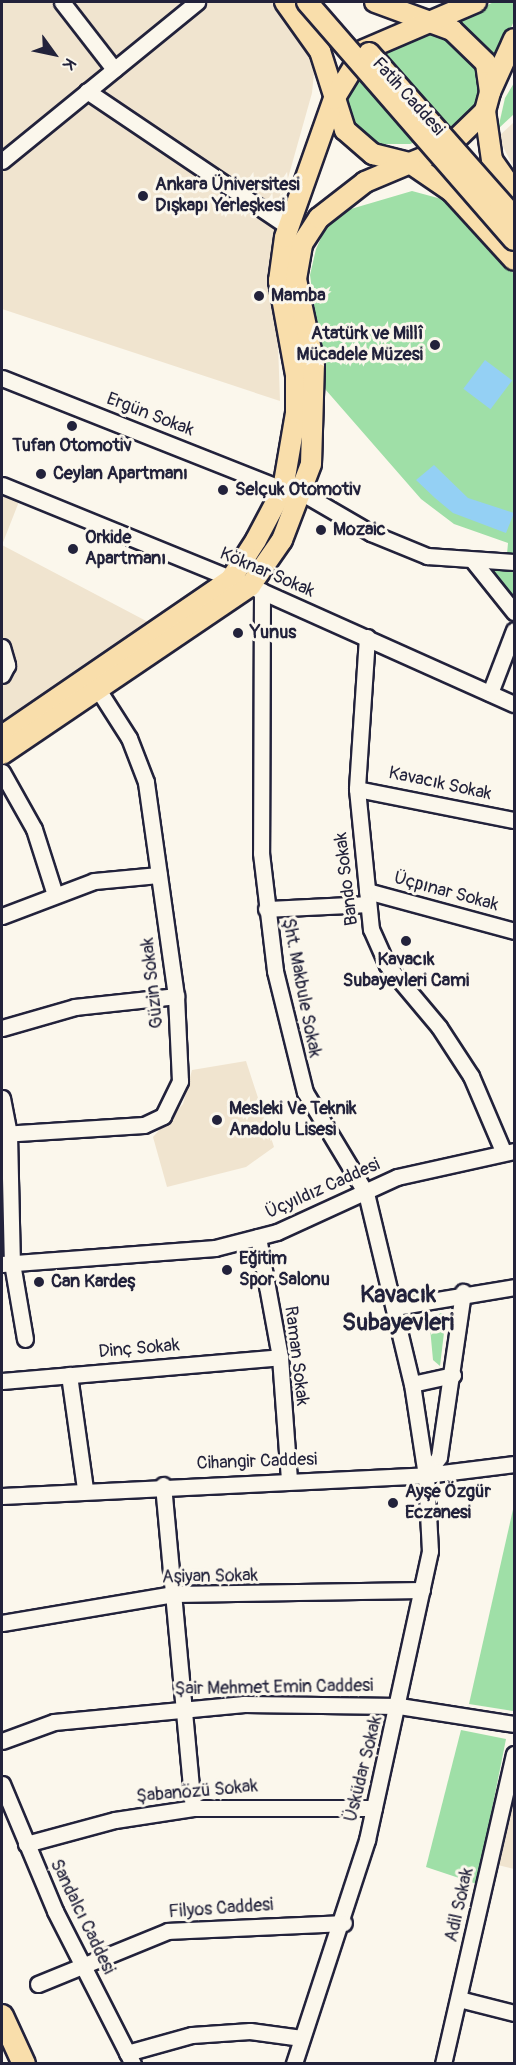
<!DOCTYPE html>
<html>
<head>
<meta charset="utf-8">
<style>
  body { margin:0 }
  #map { position:relative; width:516px; height:2065px; overflow:hidden; background:#fbf7ec; font-family:Pangolin,sans-serif }
  div>[style] { position:absolute }
  [style*='--x'] { left:calc(var(--x)*1px); top:calc(var(--y)*1px); width:calc(var(--w)*1px); rotate:calc(var(--a)*1deg) }
  .built>* { inset:0; background:#f0e4cf }
  .green>* { inset:0; background:#9fdfa7 }
  .water>* { inset:0; background:#94d0f4; transform-origin:0 0 }
  .roads { filter:drop-shadow(2px 0 #22223b) drop-shadow(-2px 0 #22223b) drop-shadow(0 2px #22223b) drop-shadow(0 -2px #22223b) }
  .minor>* { height:15px; margin:-7.5px; padding:0 7.5px; transform-origin:7.5px; border-radius:7.5px; background:#fbf7ec }
  .major>* { height:20px; margin:-10px; padding:0 10px; transform-origin:10px; border-radius:10px; background:#f9deab }
  .highway>* { height:22px; margin:-11px; padding:0 11px; transform-origin:11px; border-radius:11px; background:#f9deab }
  .bridges { filter:drop-shadow(2px 0 #22223b) drop-shadow(-2px 0 #22223b) drop-shadow(0 2px #22223b) drop-shadow(0 -2px #22223b) }
  .major-bridge>* { height:20px; margin:-10px; padding:0 10px; transform-origin:10px; border-radius:10px; background:#f9deab }
  .dots>* { width:16px; height:16px; translate:-50% -50%; box-sizing:border-box; border:3px solid #fbf7ec; border-radius:50% }
  span { translate:-50% -50%; white-space:nowrap; text-align:center; line-height:1.15; -webkit-text-stroke:6px #fbf7ec; paint-order:stroke }
  .street-label { font-size:18px; color:#22223b }
  .poi-label { font-size:18px; color:#22223b; font-weight:700 }
  .left { translate:0 -50%; text-align:left }
  .right { translate:-100% -50%; text-align:right }
  .district-label { font-size:24px; color:#22223b; font-weight:700 }
  .frame { position:absolute; inset:0; border:3px solid #22223b; pointer-events:none }
  .north { position:absolute; left:24px; top:24px; width:60px; height:60px; -webkit-text-stroke:4px #fbf7ec; paint-order:stroke; rotate:123deg; font-size:16px; font-weight:700; line-height:24px; text-align:center; color:#22223b }
  .north::after { content:''; display:block; margin:auto; width:21px; height:27px; background:#22223b; clip-path:polygon(50% 0,100% 100%,50% 72%,0 100%) }
</style>
</head>
<body>
<div id="map">
  <div class="built">
    <div style="clip-path:polygon(2px 2px,276px 2px,305px 39px,315px 63px,312px 93px,274px 228px,280px 401px,2px 309px)"></div>
    <div style="clip-path:polygon(514px 122px,514px 168px,498px 137px)"></div>
    <div style="clip-path:polygon(2px 492px,20px 499px,2px 545px,150px 623px,2px 726px)"></div>
    <div style="clip-path:polygon(246px 1061px,274px 1147px,246px 1167px,167px 1187px,153px 1137px,183px 1104px,192px 1070px)"></div>
    <div style="clip-path:polygon(514px 1796px,514px 1869px,498px 1865px)"></div>
  </div>
  <div class="green">
    <div style="clip-path:polygon(494px 2px,514px 2px,514px 21px,495px 63px,488px 48px,454px 20px)"></div>
    <div style="clip-path:polygon(428px 32px,465px 48px,479px 71px,479px 96px,469px 119px,461px 127px,410px 144px,381px 144px,367px 138px,354px 125px,346px 89px,371px 57px)"></div>
    <div style="clip-path:polygon(514px 83px,514px 114px,498px 129px,505px 98px)"></div>
    <div style="clip-path:polygon(412px 191px,449px 201px,514px 274px,514px 556px,507px 554px,508px 543px,454px 524px,421px 499px,325px 389px,310px 275px,316px 249px,326px 227px,344px 211px)"></div>
    <div style="clip-path:polygon(492px 565px,514px 572px,514px 602px,490px 573px)"></div>
    <div style="clip-path:polygon(441px 1313px,446px 1316px,440px 1366px,433px 1360px,430px 1328px,431px 1318px)"></div>
    <div style="clip-path:polygon(514px 1505px,514px 1706px,513px 1711px,469px 1704px)"></div>
    <div style="clip-path:polygon(461px 1730px,506px 1739px,477px 1884px,426px 1867px)"></div>
  </div>
  <div class="water">
    <div style="left:485px;top:360px;width:34px;height:36px;rotate:37deg"></div>
    <div style="clip-path:polygon(434px 465px,468px 498px,514px 513px,506px 533px,453px 513px,435px 498px,416px 480px)"></div>
  </div>
  <div class="roads">
    <div class="minor">
      <div style="--x:62;--y:2;--w:85;--a:52.2"></div>
      <div style="--x:87;--y:91;--w:241;--a:34"></div>
      <div style="--x:2;--y:161;--w:252;--a:-39.2"></div>
      <div style="--x:2;--y:378;--w:302;--a:21.6"></div>
      <div style="--x:2;--y:485;--w:268;--a:22.2"></div>
      <div style="--x:250;--y:586;--w:289;--a:24.1"></div>
      <div style="--x:304;--y:494;--w:78;--a:30.2"></div>
      <div style="--x:371;--y:533;--w:61;--a:22.3"></div>
      <div style="--x:427;--y:556;--w:87;--a:3.9"></div>
      <div style="--x:474;--y:562;--w:64;--a:51.3"></div>
      <div style="--x:262;--y:591;--w:262;--a:90.2"></div>
      <div style="--x:261;--y:853;--w:119;--a:83.2"></div>
      <div style="--x:275;--y:971;--w:125;--a:76.1"></div>
      <div style="--x:305;--y:1092;--w:118;--a:58.9"></div>
      <div style="--x:366;--y:1193;--w:196;--a:76.5"></div>
      <div style="--x:412;--y:1384;--w:92;--a:81.3"></div>
      <div style="--x:426;--y:1475;--w:76;--a:87"></div>
      <div style="--x:430;--y:1551;--w:296;--a:102.3"></div>
      <div style="--x:367;--y:1840;--w:236;--a:108.1"></div>
      <div style="--x:367;--y:637;--w:152;--a:93.8"></div>
      <div style="--x:357;--y:789;--w:141;--a:84.3"></div>
      <div style="--x:371;--y:929;--w:39;--a:66"></div>
      <div style="--x:387;--y:965;--w:81;--a:50"></div>
      <div style="--x:439;--y:1027;--w:59;--a:56.9"></div>
      <div style="--x:471;--y:1076;--w:82;--a:66.9"></div>
      <div style="--x:2;--y:647;--w:19;--a:74"></div>
      <div style="--x:7;--y:665;--w:11;--a:117"></div>
      <div style="--x:490;--y:693;--w:67;--a:-69.1"></div>
      <div style="--x:2;--y:772;--w:65;--a:60.7"></div>
      <div style="--x:34;--y:829;--w:69;--a:72.3"></div>
      <div style="--x:357;--y:789;--w:160;--a:11.2"></div>
      <div style="--x:367;--y:891;--w:152;--a:15.2"></div>
      <div style="--x:266;--y:909;--w:101;--a:-2.8"></div>
      <div style="--x:2;--y:916;--w:98;--a:-20.8"></div>
      <div style="--x:94;--y:881;--w:65;--a:-5.3"></div>
      <div style="--x:2;--y:1028;--w:76;--a:-16"></div>
      <div style="--x:75;--y:1007;--w:102;--a:-6.2"></div>
      <div style="--x:2;--y:1098;--w:37;--a:79"></div>
      <div style="--x:9;--y:1134;--w:129;--a:88.7"></div>
      <div style="--x:12;--y:1263;--w:77;--a:80.3"></div>
      <div style="--x:2;--y:1134;--w:142;--a:-3.6"></div>
      <div style="--x:144;--y:1125;--w:21;--a:-25"></div>
      <div style="--x:163;--y:1116;--w:39;--a:-64"></div>
      <div style="--x:180;--y:1081;--w:85;--a:-92.7"></div>
      <div style="--x:176;--y:996;--w:216;--a:-98"></div>
      <div style="--x:146;--y:782;--w:47;--a:-111.1"></div>
      <div style="--x:129;--y:738;--w:56;--a:-122.6"></div>
      <div style="--x:258;--y:1237;--w:122;--a:79.6"></div>
      <div style="--x:280;--y:1357;--w:123;--a:85.8"></div>
      <div style="--x:2;--y:1264;--w:214;--a:-4.3"></div>
      <div style="--x:215;--y:1248;--w:64;--a:-14.5"></div>
      <div style="--x:277;--y:1232;--w:132;--a:-24.6"></div>
      <div style="--x:397;--y:1177;--w:120;--a:-12.5"></div>
      <div style="--x:395;--y:1307;--w:121;--a:-9.5"></div>
      <div style="--x:69;--y:1375;--w:115;--a:82"></div>
      <div style="--x:2;--y:1381;--w:279;--a:-4.9"></div>
      <div style="--x:412;--y:1384;--w:42;--a:-12.4"></div>
      <div style="--x:426;--y:1475;--w:22;--a:-54"></div>
      <div style="--x:439;--y:1457;--w:167;--a:-81.7"></div>
      <div style="--x:163;--y:1485;--w:324;--a:84.7"></div>
      <div style="--x:2;--y:1496;--w:425;--a:-2.8"></div>
      <div style="--x:426;--y:1475;--w:89;--a:-7.1"></div>
      <div style="--x:2;--y:1623;--w:174;--a:-9.6"></div>
      <div style="--x:174;--y:1594;--w:248;--a:-0.9"></div>
      <div style="--x:2;--y:1741;--w:55;--a:-20.1"></div>
      <div style="--x:54;--y:1722;--w:191;--a:-5.4"></div>
      <div style="--x:244;--y:1704;--w:155;--a:0.7"></div>
      <div style="--x:399;--y:1706;--w:116;--a:8.9"></div>
      <div style="--x:2;--y:1784;--w:138;--a:67.3"></div>
      <div style="--x:55;--y:1911;--w:172;--a:63"></div>
      <div style="--x:26;--y:1844;--w:92;--a:-15.1"></div>
      <div style="--x:115;--y:1820;--w:79;--a:-8.7"></div>
      <div style="--x:193;--y:1808;--w:181;--a:0"></div>
      <div style="--x:38;--y:1984;--w:140;--a:-22.2"></div>
      <div style="--x:168;--y:1931;--w:176;--a:-2.6"></div>
      <div style="--x:459;--y:1999;--w:57;--a:14.3"></div>
      <div style="--x:127;--y:2053;--w:67;--a:-15.5"></div>
      <div style="--x:192;--y:2035;--w:58;--a:-3.9"></div>
      <div style="--x:250;--y:2031;--w:52;--a:7.7"></div>
      <div style="--x:443;--y:2064;--w:318;--a:-77.1"></div>
    </div>
    <div class="major">
      <div style="--x:285;--y:2;--w:60;--a:54.5"></div>
      <div style="--x:320;--y:51;--w:83;--a:72.4"></div>
      <div style="--x:345;--y:130;--w:37;--a:41"></div>
      <div style="--x:373;--y:154;--w:38;--a:14"></div>
      <div style="--x:410;--y:163;--w:40;--a:-22"></div>
      <div style="--x:447;--y:148;--w:53;--a:-44.2"></div>
      <div style="--x:485;--y:111;--w:20;--a:-75"></div>
      <div style="--x:490;--y:92;--w:29;--a:-98"></div>
      <div style="--x:486;--y:63;--w:47;--a:-135.9"></div>
      <div style="--x:452;--y:30;--w:82;--a:-160"></div>
      <div style="--x:490;--y:92;--w:58;--a:-65.6"></div>
      <div style="--x:485;--y:111;--w:49;--a:81.9"></div>
      <div style="--x:492;--y:160;--w:39;--a:55"></div>
      <div style="--x:410;--y:163;--w:50;--a:34.3"></div>
      <div style="--x:451;--y:191;--w:93;--a:47.6"></div>
      <div style="--x:2;--y:736;--w:278;--a:-34.4"></div>
      <div style="--x:231;--y:579;--w:46;--a:-57.3"></div>
      <div style="--x:256;--y:540;--w:58;--a:-62.1"></div>
      <div style="--x:283;--y:489;--w:77;--a:-80.3"></div>
      <div style="--x:296;--y:413;--w:38;--a:-90"></div>
      <div style="--x:296;--y:375;--w:96;--a:-100.3"></div>
      <div style="--x:279;--y:281;--w:44;--a:-82.2"></div>
      <div style="--x:285;--y:237;--w:146;--a:-70.5"></div>
      <div style="--x:334;--y:99;--w:57;--a:-58.5"></div>
      <div style="--x:364;--y:50;--w:122;--a:-23.2"></div>
      <div style="--x:2;--y:754;--w:300;--a:-34.1"></div>
      <div style="--x:250;--y:586;--w:56;--a:-55.2"></div>
      <div style="--x:282;--y:540;--w:81;--a:-69.1"></div>
      <div style="--x:311;--y:464;--w:100;--a:-88.3"></div>
      <div style="--x:314;--y:364;--w:87;--a:-102"></div>
      <div style="--x:296;--y:279;--w:36;--a:-80"></div>
      <div style="--x:302;--y:244;--w:31;--a:-57"></div>
      <div style="--x:319;--y:218;--w:58;--a:-38"></div>
      <div style="--x:365;--y:182;--w:49;--a:-22.9"></div>
    </div>
    <div class="highway">
      <div style="--x:2;--y:2016;--w:53;--a:65.4"></div>
    </div>
  </div>
  <div class="bridges">
    <div class="major-bridge">
      <div style="--x:307;--y:2;--w:315;--a:49"></div>
      <div style="--x:369;--y:53;--w:219;--a:48.5"></div>
    </div>
  </div>
  <div class="dots">
    <div style="left:143px;top:196px;background:#22223b"></div>
    <div style="left:259px;top:296px;background:#22223b"></div>
    <div style="left:435px;top:345px;background:#22223b"></div>
    <div style="left:72px;top:426px;background:#22223b"></div>
    <div style="left:41px;top:474px;background:#22223b"></div>
    <div style="left:223px;top:490px;background:#22223b"></div>
    <div style="left:321px;top:530px;background:#22223b"></div>
    <div style="left:73px;top:549px;background:#22223b"></div>
    <div style="left:238px;top:633px;background:#22223b"></div>
    <div style="left:406px;top:941px;background:#22223b"></div>
    <div style="left:217px;top:1120px;background:#22223b"></div>
    <div style="left:227px;top:1270px;background:#22223b"></div>
    <div style="left:39px;top:1282px;background:#22223b"></div>
    <div style="left:393px;top:1503px;background:#22223b"></div>
  </div>
  <div class="street-label">
    <span style="left:408px;top:97px;rotate:48deg">Fatih Caddesi</span>
    <span style="left:150px;top:415px;rotate:21deg">Ergün Sokak</span>
    <span style="left:267px;top:573px;rotate:23deg">Köknar Sokak</span>
    <span style="left:440px;top:784px;rotate:12deg">Kavacık Sokak</span>
    <span style="left:347px;top:879px;rotate:-97deg">Bando Sokak</span>
    <span style="left:446px;top:892px;rotate:15deg">Üçpınar Sokak</span>
    <span style="left:153px;top:983px;rotate:-96deg">Güzin Sokak</span>
    <span style="left:301px;top:988px;rotate:79deg">Şht. Makbule Sokak</span>
    <span style="left:323px;top:1189px;rotate:-24deg">Üçyıldız Caddesi</span>
    <span style="left:139px;top:1349px;rotate:-5deg">Dinç Sokak</span>
    <span style="left:296px;top:1356px;rotate:83deg">Raman Sokak</span>
    <span style="left:257px;top:1462px;rotate:-2deg">Cihangir Caddesi</span>
    <span style="left:210px;top:1577px;rotate:-1deg">Aşiyan Sokak</span>
    <span style="left:274px;top:1688px;rotate:-1deg">Şair Mehmet Emin Caddesi</span>
    <span style="left:364px;top:1769px;rotate:-76deg">Üsküdar Sokak</span>
    <span style="left:197px;top:1792px;rotate:-5deg">Şabanözü Sokak</span>
    <span style="left:460px;top:1905px;rotate:-77deg">Adil Sokak</span>
    <span style="left:221px;top:1909px;rotate:-4deg">Filyos Caddesi</span>
    <span style="left:82px;top:1917px;rotate:64deg">Sandalcı Caddesi</span>
  </div>
  <div class="poi-label">
    <span class="left" style="left:155px;top:196px">Ankara Üniversitesi<br>Dışkapı Yerleşkesi</span>
    <span class="left" style="left:271px;top:296px">Mamba</span>
    <span class="right" style="left:423px;top:345px">Atatürk ve Millî<br>Mücadele Müzesi</span>
    <span style="left:72px;top:446px">Tufan Otomotiv</span>
    <span class="left" style="left:53px;top:474px">Ceylan Apartmanı</span>
    <span class="left" style="left:235px;top:490px">Selçuk Otomotiv</span>
    <span class="left" style="left:333px;top:530px">Mozaic</span>
    <span class="left" style="left:85px;top:549px">Orkide<br>Apartmanı</span>
    <span class="left" style="left:250px;top:633px">Yunus</span>
    <span style="left:406px;top:971px">Kavacık<br>Subayevleri Cami</span>
    <span class="left" style="left:229px;top:1120px">Mesleki Ve Teknik<br>Anadolu Lisesi</span>
    <span class="left" style="left:239px;top:1270px">Eğitim<br>Spor Salonu</span>
    <span class="left" style="left:51px;top:1282px">Can Kardeş</span>
    <span class="left" style="left:405px;top:1503px">Ayşe Özgür<br>Eczanesi</span>
  </div>
  <div class="district-label">
    <span style="left:398px;top:1309px">Kavacık<br>Subayevleri</span>
  </div>
  <div class="frame"></div>
  <div class="north">K</div>
</div>
</body>
</html>
